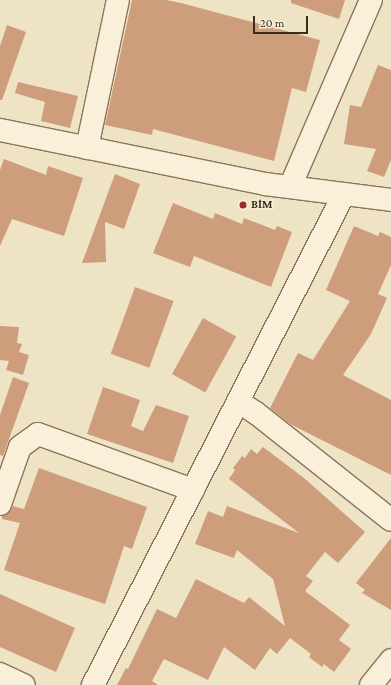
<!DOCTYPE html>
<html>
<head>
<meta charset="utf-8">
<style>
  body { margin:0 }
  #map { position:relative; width:391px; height:685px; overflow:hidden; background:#efe3c6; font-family:"Crimson Pro",serif }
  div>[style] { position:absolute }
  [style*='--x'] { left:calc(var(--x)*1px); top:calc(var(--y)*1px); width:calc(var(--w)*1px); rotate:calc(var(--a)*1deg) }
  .building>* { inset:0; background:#ce9d7c; transform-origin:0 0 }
  .roads { filter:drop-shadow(1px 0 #8c745b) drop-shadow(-1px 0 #8c745b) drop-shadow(0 1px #8c745b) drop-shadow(0 -1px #8c745b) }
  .minor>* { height:22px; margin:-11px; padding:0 11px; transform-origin:11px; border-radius:11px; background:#faf0da }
  .dots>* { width:11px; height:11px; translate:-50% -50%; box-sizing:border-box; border:2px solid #f7edd6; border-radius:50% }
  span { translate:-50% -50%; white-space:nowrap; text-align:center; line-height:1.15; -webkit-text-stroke:3.5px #f7edd6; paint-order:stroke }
  .poi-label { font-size:12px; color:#3c2d1f; font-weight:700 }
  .left { translate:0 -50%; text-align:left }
  .scale { position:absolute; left:253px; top:16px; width:55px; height:18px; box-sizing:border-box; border:2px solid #3c2d1f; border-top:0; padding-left:5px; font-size:12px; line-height:14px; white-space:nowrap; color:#3c2d1f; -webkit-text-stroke:3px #f7edd6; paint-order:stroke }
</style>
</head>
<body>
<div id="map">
  <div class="building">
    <div style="clip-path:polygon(132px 0,166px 0,181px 3px,320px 40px,306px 92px,292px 88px,274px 161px,153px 129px,152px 135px,105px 125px)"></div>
    <div style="clip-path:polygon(291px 0,345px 0,339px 19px,291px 3px)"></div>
    <div style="clip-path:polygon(7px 25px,26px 32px,2px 100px,0 100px,0 46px)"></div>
    <div style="clip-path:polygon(378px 65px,391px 70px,391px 160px,384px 177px,367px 171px,376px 149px,344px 144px,350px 105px,361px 107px)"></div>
    <div style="clip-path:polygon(18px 82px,78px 96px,70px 128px,41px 121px,45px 102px,15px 93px)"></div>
    <div style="clip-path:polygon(4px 159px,46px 175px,48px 166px,83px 178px,64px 236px,12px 219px,0 246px,0 170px)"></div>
    <div style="clip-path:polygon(115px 174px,140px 184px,124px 229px,105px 222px,106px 262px,82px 263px)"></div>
    <div style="clip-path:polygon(173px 203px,213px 219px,215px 213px,242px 224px,244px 218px,275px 230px,277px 226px,292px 232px,271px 287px,194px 256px,190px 267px,153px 253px)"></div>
    <div style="clip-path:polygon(354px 226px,378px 236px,380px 232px,391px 237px,391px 265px,378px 294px,387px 298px,371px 334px,343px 375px,391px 400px,391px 475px,290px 424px,270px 408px,298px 353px,313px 360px,350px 301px,326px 290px)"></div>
    <div style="left:135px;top:287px;width:41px;height:71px;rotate:20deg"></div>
    <div style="left:203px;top:318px;width:38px;height:64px;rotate:29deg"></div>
    <div style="clip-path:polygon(0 326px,19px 327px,17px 343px,22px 344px,19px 352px,29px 355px,23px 375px,6px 370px,9px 361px,0 360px)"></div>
    <div style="clip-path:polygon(13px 377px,29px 383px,3px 456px,0 455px,0 415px)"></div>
    <div style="clip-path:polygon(103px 387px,140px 400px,131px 426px,143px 431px,156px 405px,189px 416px,173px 463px,87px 434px)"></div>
    <div style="clip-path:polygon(263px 447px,304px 478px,365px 532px,338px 563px,325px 552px,306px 576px,313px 581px,305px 591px,350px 625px,339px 640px,351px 649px,334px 672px,324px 664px,322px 667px,309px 657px,311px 654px,290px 638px,277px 654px,270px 648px,255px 670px,224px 647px,208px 680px,164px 659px,152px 681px,158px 685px,117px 685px,126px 668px,128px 669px,157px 609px,176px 618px,196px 579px,244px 603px,249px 597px,285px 626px,273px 579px,237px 550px,234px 558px,195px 544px,208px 511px,223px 517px,227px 506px,299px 533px,229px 479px,235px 470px,233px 468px,242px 456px,245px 458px,251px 449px,257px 454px)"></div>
    <div style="clip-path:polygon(39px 468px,147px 507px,132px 549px,124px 546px,105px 604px,4px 570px,20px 523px,2px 519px,2px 516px,8px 513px,13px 506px,24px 509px)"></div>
    <div style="clip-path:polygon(391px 538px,391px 610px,362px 593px,365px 590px,356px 583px)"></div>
    <div style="clip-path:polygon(0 594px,75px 628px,56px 672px,0 647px)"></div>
  </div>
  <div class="roads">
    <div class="minor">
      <div style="--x:0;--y:130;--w:270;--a:11.5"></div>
      <div style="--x:265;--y:184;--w:127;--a:7.2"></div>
      <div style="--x:87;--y:148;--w:151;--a:-78.2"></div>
      <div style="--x:290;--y:187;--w:204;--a:-66.6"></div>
      <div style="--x:238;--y:401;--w:22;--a:34"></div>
      <div style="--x:256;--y:413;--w:172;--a:38.4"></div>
      <div style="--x:0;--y:504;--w:60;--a:-70.7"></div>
      <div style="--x:20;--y:447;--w:22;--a:-36"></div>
      <div style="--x:38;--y:434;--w:165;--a:19.9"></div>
      <div style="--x:0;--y:674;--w:26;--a:25"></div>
      <div style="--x:93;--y:685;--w:551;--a:-62.92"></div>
      <div style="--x:371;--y:685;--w:32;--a:-51"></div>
    </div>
  </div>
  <div class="dots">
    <div style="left:243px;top:205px;background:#9c2a2c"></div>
  </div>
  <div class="poi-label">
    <span class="left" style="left:251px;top:205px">BİM</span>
  </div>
  <div class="scale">20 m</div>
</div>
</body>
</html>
